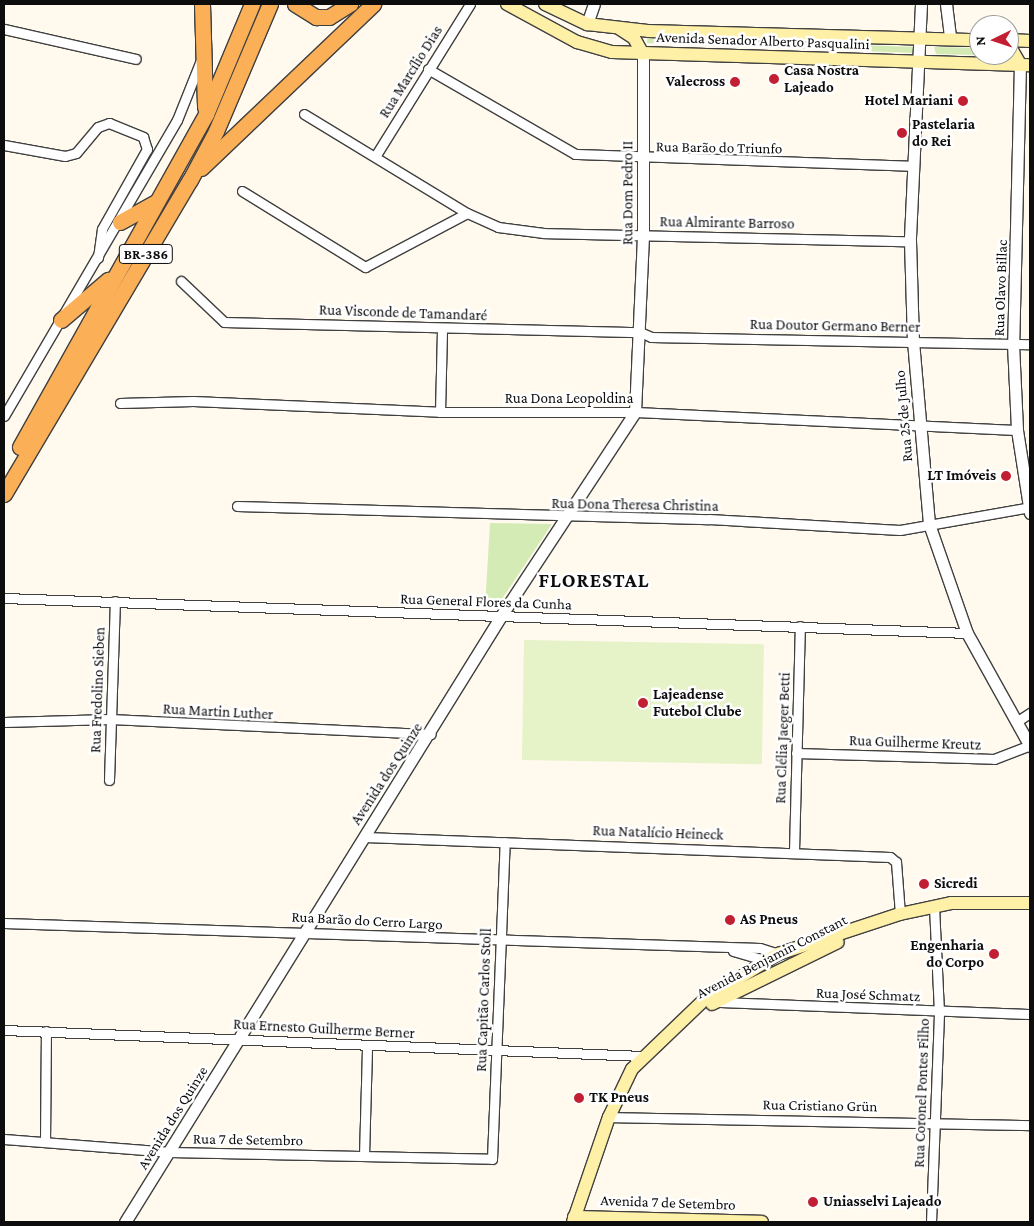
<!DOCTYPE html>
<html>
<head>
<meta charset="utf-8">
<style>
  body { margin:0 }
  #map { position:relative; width:1034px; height:1226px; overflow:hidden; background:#fffaed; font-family:"Crimson Pro",serif }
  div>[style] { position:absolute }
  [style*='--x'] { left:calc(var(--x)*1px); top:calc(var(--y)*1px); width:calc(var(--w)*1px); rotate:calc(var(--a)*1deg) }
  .green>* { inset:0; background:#d4ebb6 }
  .pitch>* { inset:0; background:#e6f2c8; transform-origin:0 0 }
  .roads { filter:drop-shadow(1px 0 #404040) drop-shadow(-1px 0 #404040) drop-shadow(0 1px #404040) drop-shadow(0 -1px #404040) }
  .minor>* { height:9px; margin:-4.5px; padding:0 4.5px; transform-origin:4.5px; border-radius:4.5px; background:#fff }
  .tertiary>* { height:11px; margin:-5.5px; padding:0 5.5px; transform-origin:5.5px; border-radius:5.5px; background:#fff }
  .secondary>* { height:12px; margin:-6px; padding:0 6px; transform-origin:6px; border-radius:6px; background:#fff0a8 }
  .trunk>* { height:15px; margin:-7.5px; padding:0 7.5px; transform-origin:7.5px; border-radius:7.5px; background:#fbb058 }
  .dots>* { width:14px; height:14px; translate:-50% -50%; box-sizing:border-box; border:2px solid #fff; border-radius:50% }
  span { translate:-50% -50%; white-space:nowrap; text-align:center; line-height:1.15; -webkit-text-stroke:5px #fff; paint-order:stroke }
  .shield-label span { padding:1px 4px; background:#fff; border:1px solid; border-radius:4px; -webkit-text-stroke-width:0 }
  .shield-label { font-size:14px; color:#0d0d0d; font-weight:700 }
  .street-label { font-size:15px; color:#0d0d0d }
  .poi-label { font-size:15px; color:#0d0d0d; font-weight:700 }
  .left { translate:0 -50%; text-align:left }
  .right { translate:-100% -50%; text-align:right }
  .district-label { font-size:20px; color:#0d0d0d; font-weight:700; letter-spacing:1px }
  .frame { position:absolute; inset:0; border:5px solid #0d0d0d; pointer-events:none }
  .north { position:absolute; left:969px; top:15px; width:50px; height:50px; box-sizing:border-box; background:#fff; border:1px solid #9e9e9e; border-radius:50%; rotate:266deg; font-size:14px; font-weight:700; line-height:20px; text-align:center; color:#0d0d0d }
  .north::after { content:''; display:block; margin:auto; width:18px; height:22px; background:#c22032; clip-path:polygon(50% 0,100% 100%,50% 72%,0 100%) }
</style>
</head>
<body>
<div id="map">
  <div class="green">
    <div style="clip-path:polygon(647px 38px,916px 47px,915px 53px,647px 43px)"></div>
    <div style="clip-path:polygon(934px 47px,979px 48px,979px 55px,1011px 56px,936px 54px)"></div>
    <div style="clip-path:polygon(490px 523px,552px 524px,496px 608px,485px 608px)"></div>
  </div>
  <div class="pitch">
    <div style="left:524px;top:640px;width:240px;height:120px;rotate:1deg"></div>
  </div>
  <div class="roads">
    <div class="minor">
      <div style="--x:4;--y:29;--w:135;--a:12.8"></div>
      <div style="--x:428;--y:69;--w:170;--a:30"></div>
      <div style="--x:575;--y:154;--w:338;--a:2"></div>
      <div style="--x:304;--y:114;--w:191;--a:31.3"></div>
      <div style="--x:467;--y:213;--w:34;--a:24"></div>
      <div style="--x:498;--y:227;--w:46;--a:7.4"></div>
      <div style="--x:544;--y:233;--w:366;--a:1.3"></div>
      <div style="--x:4;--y:145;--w:62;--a:10.2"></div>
      <div style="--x:65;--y:156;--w:11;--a:-15"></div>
      <div style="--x:76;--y:153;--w:34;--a:-50"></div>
      <div style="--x:98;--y:127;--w:12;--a:-20"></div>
      <div style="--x:109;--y:123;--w:37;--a:22"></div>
      <div style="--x:143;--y:137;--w:13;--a:72"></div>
      <div style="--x:147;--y:149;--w:92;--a:119.4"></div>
      <div style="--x:102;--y:229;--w:29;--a:98"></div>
      <div style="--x:376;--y:155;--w:178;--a:-58.1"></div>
      <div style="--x:242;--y:191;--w:145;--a:31.7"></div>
      <div style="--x:365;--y:267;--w:115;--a:-27.9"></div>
      <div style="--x:181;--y:281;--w:59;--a:43.6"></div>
      <div style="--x:224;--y:322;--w:416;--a:1.4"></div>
      <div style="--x:640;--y:332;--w:12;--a:24"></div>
      <div style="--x:651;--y:337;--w:379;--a:1.1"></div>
      <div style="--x:120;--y:403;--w:73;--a:-1.6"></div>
      <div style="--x:193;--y:401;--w:247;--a:2.5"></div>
      <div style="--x:440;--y:412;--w:195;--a:0"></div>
      <div style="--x:635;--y:412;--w:382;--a:2.7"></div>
      <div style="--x:440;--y:412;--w:83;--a:-88.6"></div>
      <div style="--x:4;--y:416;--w:343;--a:-59.7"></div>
      <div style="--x:177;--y:120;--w:65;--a:-68.2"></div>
      <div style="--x:237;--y:506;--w:472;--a:1.6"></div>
      <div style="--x:709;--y:519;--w:191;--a:3.3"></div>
      <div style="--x:900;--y:530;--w:132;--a:-10"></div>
      <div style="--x:4;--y:598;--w:964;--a:2.08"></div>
      <div style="--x:4;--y:722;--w:106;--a:-1.6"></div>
      <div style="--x:110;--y:719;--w:321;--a:2.7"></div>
      <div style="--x:1016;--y:722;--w:17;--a:-33"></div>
      <div style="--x:796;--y:753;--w:198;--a:1.7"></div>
      <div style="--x:994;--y:759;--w:39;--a:-21"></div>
      <div style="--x:109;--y:780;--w:179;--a:-88.1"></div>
      <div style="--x:365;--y:837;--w:525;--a:2.18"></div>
      <div style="--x:890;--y:857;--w:8;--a:40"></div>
      <div style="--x:896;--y:862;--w:52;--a:85.6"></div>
      <div style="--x:794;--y:851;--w:225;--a:-88.5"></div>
      <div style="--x:4;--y:923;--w:756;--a:1.89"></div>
      <div style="--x:760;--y:948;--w:19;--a:18"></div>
      <div style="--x:733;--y:951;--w:35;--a:16"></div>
      <div style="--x:718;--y:1002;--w:312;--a:2.2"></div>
      <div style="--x:4;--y:1030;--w:640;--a:2.33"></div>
      <div style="--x:609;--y:1117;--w:421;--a:1.1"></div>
      <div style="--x:4;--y:1139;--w:167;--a:4.5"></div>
      <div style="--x:170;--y:1152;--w:322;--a:1.2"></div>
      <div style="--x:492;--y:1159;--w:317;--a:-87.7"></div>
      <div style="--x:45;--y:1142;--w:111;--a:-89.5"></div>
      <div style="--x:364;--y:1156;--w:109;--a:-88.4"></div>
      <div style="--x:931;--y:1222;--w:210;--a:-87.8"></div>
      <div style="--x:939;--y:1012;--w:107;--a:-92.7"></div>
    </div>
    <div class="tertiary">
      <div style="--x:921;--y:4;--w:237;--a:92.7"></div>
      <div style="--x:910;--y:241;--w:100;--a:88.3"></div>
      <div style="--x:913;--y:341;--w:184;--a:85"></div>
      <div style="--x:929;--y:524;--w:115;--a:70.8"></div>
      <div style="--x:967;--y:633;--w:129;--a:60.9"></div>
      <div style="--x:946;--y:4;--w:35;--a:83"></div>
      <div style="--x:587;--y:24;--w:21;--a:-71"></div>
      <div style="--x:1020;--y:64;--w:280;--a:91.4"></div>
      <div style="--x:1013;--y:344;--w:86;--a:87.3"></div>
      <div style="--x:1017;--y:430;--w:84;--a:81.1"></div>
      <div style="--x:125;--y:1222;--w:713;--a:-58.18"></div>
      <div style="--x:501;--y:616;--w:244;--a:-56.7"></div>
      <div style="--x:635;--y:412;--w:178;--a:-87.4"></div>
      <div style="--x:643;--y:234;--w:180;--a:-90"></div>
    </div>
    <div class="secondary">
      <div style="--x:507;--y:4;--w:80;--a:28.5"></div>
      <div style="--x:577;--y:42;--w:36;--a:16"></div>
      <div style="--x:612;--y:52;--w:418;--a:1.8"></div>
      <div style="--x:545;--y:4;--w:47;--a:25.5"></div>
      <div style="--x:587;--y:24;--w:61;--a:6.5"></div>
      <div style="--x:648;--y:31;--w:331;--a:1.6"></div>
      <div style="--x:620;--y:29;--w:17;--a:33"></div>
      <div style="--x:634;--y:38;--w:18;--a:61"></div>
      <div style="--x:1009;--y:40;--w:21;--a:3"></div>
      <div style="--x:1009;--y:45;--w:22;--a:60"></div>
      <div style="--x:712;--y:1004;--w:140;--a:-26.2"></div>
      <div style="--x:574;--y:1217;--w:188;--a:1.5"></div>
      <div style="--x:573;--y:1222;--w:111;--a:-71.1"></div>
      <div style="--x:609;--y:1117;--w:53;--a:-64.4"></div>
      <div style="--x:632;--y:1069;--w:101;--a:-43.8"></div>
      <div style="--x:705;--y:999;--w:86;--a:-31.7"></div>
      <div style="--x:778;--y:954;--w:128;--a:-18.2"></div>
      <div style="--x:900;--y:914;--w:52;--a:-12.2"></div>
      <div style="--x:951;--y:903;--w:79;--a:0"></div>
    </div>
    <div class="trunk">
      <div style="--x:202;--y:4;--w:103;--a:88.3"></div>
      <div style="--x:295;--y:4;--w:25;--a:32"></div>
      <div style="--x:316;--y:17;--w:13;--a:0"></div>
      <div style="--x:329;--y:17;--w:25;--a:-32"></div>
      <div style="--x:201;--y:168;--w:238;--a:-43.6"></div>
      <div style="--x:120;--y:222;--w:39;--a:-29"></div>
      <div style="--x:61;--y:320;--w:62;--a:-40.4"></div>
      <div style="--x:20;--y:447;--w:381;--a:-60.8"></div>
      <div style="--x:206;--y:114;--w:119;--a:-67.3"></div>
      <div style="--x:4;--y:494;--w:365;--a:-59.4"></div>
      <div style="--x:190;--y:180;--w:55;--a:-62"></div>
      <div style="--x:216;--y:131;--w:138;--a:-67"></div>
    </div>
  </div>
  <div class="dots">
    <div style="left:774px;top:79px;background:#c22032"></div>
    <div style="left:735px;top:82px;background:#c22032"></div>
    <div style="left:963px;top:101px;background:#c22032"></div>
    <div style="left:902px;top:133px;background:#c22032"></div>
    <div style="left:1006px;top:476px;background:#c22032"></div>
    <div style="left:643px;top:703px;background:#c22032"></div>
    <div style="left:924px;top:884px;background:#c22032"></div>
    <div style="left:730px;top:920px;background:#c22032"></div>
    <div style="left:994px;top:954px;background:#c22032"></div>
    <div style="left:579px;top:1098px;background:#c22032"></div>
    <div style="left:813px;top:1202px;background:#c22032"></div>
  </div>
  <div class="shield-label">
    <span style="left:146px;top:254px">BR-386</span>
  </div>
  <div class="street-label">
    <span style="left:763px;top:41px;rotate:2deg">Avenida Senador Alberto Pasqualini</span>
    <span style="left:411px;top:72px;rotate:-58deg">Rua Marcílio Dias</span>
    <span style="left:719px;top:148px;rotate:1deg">Rua Barão do Triunfo</span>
    <span style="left:628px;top:193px;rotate:-90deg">Rua Dom Pedro II</span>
    <span style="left:727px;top:223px;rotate:1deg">Rua Almirante Barroso</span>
    <span style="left:1001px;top:288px;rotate:-88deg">Rua Olavo Billac</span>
    <span style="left:403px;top:313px;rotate:2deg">Rua Visconde de Tamandaré</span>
    <span style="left:835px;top:326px;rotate:1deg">Rua Doutor Germano Berner</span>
    <span style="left:569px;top:399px">Rua Dona Leopoldina</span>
    <span style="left:904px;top:416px;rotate:-95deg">Rua 25 de Julho</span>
    <span style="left:635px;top:505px;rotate:1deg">Rua Dona Theresa Christina</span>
    <span style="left:486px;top:602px;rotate:2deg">Rua General Flores da Cunha</span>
    <span style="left:98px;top:690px;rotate:-88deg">Rua Fredolino Sieben</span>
    <span style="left:218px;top:712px;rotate:3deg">Rua Martin Luther</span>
    <span style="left:783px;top:738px;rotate:-88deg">Rua Clélia Jaeger Betti</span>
    <span style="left:915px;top:743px;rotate:2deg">Rua Guilherme Kreutz</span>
    <span style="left:387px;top:774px;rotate:-57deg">Avenida dos Quinze</span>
    <span style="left:658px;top:833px;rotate:2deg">Rua Natalício Heineck</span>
    <span style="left:367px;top:921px;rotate:3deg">Rua Barão do Cerro Largo</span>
    <span style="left:772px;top:957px;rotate:-27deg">Avenida Benjamin Constant</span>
    <span style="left:868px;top:995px;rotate:2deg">Rua José Schmatz</span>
    <span style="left:484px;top:1000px;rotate:-88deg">Rua Capitão Carlos Stoll</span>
    <span style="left:324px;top:1029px;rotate:3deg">Rua Ernesto Guilherme Berner</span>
    <span style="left:922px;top:1093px;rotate:-88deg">Rua Coronel Pontes Filho</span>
    <span style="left:820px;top:1106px;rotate:1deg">Rua Cristiano Grün</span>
    <span style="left:173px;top:1118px;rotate:-58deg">Avenida dos Quinze</span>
    <span style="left:248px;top:1140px;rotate:1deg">Rua 7 de Setembro</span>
    <span style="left:668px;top:1203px;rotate:2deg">Avenida 7 de Setembro</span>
  </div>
  <div class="poi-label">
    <span class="left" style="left:784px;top:79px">Casa Nostra<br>Lajeado</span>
    <span class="right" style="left:725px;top:82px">Valecross</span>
    <span class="right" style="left:953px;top:101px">Hotel Mariani</span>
    <span class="left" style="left:912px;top:133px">Pastelaria<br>do Rei</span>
    <span class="right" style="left:996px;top:476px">LT Imóveis</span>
    <span class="left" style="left:653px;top:703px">Lajeadense<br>Futebol Clube</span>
    <span class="left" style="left:934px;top:884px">Sicredi</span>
    <span class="left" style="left:740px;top:920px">AS Pneus</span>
    <span class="right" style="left:984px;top:954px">Engenharia<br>do Corpo</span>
    <span class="left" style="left:589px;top:1098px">TK Pneus</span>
    <span class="left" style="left:823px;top:1202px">Uniasselvi Lajeado</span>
  </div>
  <div class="district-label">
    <span style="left:594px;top:580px">FLORESTAL</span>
  </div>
  <div class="frame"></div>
  <div class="north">N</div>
</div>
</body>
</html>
